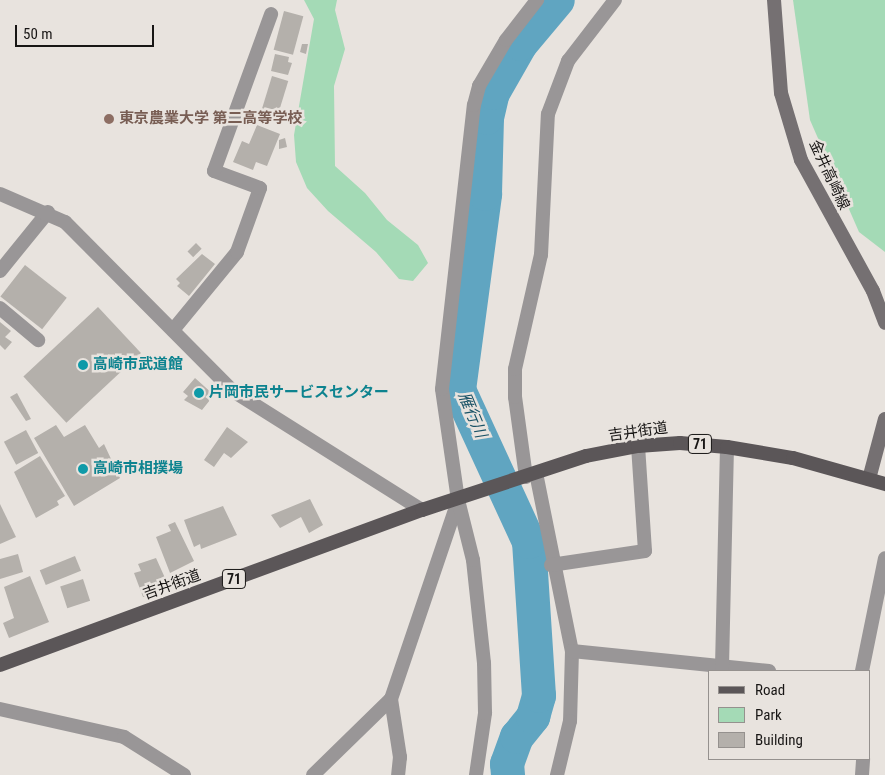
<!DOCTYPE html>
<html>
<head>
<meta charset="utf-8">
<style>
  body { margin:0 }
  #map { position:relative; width:885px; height:775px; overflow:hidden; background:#e8e3de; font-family:"Roboto Condensed","Noto Sans JP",sans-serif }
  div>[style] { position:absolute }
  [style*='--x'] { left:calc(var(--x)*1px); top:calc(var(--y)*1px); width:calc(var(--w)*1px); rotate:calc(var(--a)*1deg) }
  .green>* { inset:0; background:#a4dab6 }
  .river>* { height:34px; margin:-17px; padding:0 17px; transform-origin:17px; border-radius:17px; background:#60a5c1 }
  .building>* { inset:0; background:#b4b0ab; transform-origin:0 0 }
  .minor>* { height:14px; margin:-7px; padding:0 7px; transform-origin:7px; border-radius:7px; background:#999697 }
  .tertiary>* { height:14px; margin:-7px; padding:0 7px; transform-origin:7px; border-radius:7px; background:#999697 }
  .secondary>* { height:14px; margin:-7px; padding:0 7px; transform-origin:7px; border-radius:7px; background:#757072 }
  .primary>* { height:14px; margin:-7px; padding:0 7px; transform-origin:7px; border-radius:7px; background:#5b5658 }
  .dots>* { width:14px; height:14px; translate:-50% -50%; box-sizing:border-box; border:2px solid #e8e3de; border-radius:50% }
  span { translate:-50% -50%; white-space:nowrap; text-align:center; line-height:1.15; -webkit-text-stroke:5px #e8e3de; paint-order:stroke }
  .shield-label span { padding:1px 4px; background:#e8e3de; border:1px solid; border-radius:4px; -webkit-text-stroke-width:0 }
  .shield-label { font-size:14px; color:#181615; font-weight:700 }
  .education-label { font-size:15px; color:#785e54; font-weight:700 }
  .left { translate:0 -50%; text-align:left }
  .street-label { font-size:15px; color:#181615 }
  .culture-label { font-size:15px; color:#0d838f; font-weight:700 }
  .water-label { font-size:16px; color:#185165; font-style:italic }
  .legend { position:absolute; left:708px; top:670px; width:162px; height:90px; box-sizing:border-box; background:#e8e3de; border:1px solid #95918e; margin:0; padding:6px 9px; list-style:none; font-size:15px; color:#181615 }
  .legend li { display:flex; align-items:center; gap:10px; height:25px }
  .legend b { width:25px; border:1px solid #95918e }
  .scale { position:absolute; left:15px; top:25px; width:139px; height:22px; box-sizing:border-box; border:2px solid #181615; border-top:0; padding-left:6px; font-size:15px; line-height:18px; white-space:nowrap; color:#181615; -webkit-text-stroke:4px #e8e3de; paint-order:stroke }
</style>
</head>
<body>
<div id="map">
  <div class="green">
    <div style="clip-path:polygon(304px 0,337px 0,335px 10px,345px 49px,334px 86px,335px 166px,365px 193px,387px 220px,418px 245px,428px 263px,413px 281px,399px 279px,376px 252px,328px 211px,307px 188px,296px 162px,294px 135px,314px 19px)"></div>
    <div style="clip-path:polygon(793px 0,885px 0,885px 252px,859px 232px,810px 120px)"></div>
  </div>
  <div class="river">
    <div style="--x:508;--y:775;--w:11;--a:-95"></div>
    <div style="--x:507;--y:764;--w:29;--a:-70"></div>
    <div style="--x:517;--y:737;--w:26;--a:-51"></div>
    <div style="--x:533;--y:717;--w:22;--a:-74"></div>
    <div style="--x:539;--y:696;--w:154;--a:-93.7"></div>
    <div style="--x:529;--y:542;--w:167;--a:-114.7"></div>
    <div style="--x:459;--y:390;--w:198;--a:-82.4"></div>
    <div style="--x:485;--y:194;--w:76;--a:-88.5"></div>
    <div style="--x:487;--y:118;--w:26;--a:-77"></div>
    <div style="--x:493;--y:93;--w:56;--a:-60.3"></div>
    <div style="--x:521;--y:44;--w:57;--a:-49.9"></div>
  </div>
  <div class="building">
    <div style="left:284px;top:11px;width:20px;height:40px;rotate:15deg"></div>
    <div style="clip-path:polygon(302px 44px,308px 44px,306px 54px,300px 52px)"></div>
    <div style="clip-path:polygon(275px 54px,289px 57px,288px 62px,292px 63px,288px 75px,271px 71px)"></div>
    <div style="left:272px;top:76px;width:17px;height:39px;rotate:17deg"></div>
    <div style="clip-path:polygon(257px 125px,280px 134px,267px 166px,256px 162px,253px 170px,233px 162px,242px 141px,249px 144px)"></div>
    <div style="clip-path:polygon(285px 138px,287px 147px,279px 149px,279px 140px)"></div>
    <div style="left:196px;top:243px;width:8px;height:12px;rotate:45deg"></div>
    <div style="clip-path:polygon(202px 254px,215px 264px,189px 296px,177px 286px,180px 283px,176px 279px)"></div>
    <div style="left:25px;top:265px;width:53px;height:40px;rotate:38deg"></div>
    <div style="left:98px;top:307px;width:63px;height:102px;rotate:47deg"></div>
    <div style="clip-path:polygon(0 322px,11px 331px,5px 337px,12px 342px,5px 350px,0 345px)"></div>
    <div style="clip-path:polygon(195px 378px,214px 395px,202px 410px,184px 400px,188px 396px,183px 392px)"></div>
    <div style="clip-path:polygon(17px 393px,31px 419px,26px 421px,10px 397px)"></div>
    <div style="clip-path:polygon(56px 425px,64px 437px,85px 425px,99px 448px,104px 444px,120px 478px,74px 506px,34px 438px)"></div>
    <div style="clip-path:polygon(227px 427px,248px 442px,231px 458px,224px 453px,214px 467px,204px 460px)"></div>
    <div style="left:26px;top:430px;width:26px;height:25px;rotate:62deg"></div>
    <div style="clip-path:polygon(40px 456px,65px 496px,57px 501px,59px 505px,36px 518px,14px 472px)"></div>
    <div style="clip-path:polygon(310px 499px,323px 525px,309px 533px,301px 517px,280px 528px,271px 515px)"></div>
    <div style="clip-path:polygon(0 504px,16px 537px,0 544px)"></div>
    <div style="clip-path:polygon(223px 506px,237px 535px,201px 549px,200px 544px,194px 547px,184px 520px)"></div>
    <div style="clip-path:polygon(175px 522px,194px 561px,170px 573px,156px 537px,171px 531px,168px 525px)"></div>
    <div style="clip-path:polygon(18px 554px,23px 572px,0 579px,0 559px)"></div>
    <div style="left:75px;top:556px;width:16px;height:38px;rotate:68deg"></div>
    <div style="clip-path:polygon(156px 558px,170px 589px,143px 597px,134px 573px,141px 571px,138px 564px)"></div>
    <div style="clip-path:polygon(30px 576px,49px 622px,9px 638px,3px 623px,14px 618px,4px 587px)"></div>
    <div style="left:83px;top:579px;width:23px;height:24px;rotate:72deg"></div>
  </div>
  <div class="minor">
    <div style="--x:0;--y:271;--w:76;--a:-50.9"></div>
    <div style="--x:0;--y:308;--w:50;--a:40.1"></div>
    <div style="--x:173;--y:330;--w:101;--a:-50.6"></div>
    <div style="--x:237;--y:252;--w:68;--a:-70.2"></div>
    <div style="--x:260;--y:188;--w:49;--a:-159.7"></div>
    <div style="--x:214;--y:171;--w:167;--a:-70"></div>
    <div style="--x:536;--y:473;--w:182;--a:78.6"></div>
    <div style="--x:572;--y:651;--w:70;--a:91.6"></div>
    <div style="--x:570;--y:721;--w:56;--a:103.5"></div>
    <div style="--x:526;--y:477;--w:81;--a:-97.8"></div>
    <div style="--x:515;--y:397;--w:28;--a:-90"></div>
    <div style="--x:515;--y:369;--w:117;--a:-77.2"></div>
    <div style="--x:541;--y:255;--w:141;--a:-87.2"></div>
    <div style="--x:548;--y:114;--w:57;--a:-69.3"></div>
    <div style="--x:568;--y:61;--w:77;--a:-52.4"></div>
    <div style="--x:551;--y:565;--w:95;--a:-8.5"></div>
    <div style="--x:645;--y:551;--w:105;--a:-93.8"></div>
    <div style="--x:572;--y:651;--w:198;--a:5.8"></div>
    <div style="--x:722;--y:667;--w:220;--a:-88.7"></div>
    <div style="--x:862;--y:671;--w:115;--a:-78.5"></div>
    <div style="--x:391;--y:699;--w:59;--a:81.2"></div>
    <div style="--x:400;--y:757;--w:18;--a:96"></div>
    <div style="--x:0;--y:709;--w:127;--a:12.7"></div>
    <div style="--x:124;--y:737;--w:71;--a:32.3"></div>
    <div style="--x:313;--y:775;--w:109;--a:-44.3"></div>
    <div style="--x:391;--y:699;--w:209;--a:-71.3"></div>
    <div style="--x:476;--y:775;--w:63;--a:-81.7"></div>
    <div style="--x:485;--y:713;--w:50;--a:-91.1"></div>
    <div style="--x:484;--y:663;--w:104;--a:-96.1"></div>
    <div style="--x:473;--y:560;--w:62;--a:-104"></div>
    <div style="--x:458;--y:500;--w:112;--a:-98.2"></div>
    <div style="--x:442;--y:389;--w:286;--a:-83.6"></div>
    <div style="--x:474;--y:105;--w:20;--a:-75"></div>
    <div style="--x:479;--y:86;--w:53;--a:-59.6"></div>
    <div style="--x:506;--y:40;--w:51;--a:-52.2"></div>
    <div style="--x:862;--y:775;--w:16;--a:-86"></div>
  </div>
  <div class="tertiary">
    <div style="--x:0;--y:194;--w:71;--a:23.3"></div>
    <div style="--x:65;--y:222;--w:238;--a:45.2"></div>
    <div style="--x:233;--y:391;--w:223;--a:32.2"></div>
  </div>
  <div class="secondary">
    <div style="--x:774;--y:0;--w:93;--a:85.7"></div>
    <div style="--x:781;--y:93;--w:70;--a:73.4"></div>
    <div style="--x:801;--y:160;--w:149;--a:61.2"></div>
    <div style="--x:873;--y:291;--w:34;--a:69"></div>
    <div style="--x:869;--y:479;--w:62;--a:-75.1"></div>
  </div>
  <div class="primary">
    <div style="--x:0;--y:665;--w:450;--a:-20.2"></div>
    <div style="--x:422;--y:510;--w:173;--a:-18.2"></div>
    <div style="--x:586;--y:456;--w:53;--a:-10.9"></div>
    <div style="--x:638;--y:446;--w:42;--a:-4.1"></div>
    <div style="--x:680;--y:443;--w:47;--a:4.9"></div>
    <div style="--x:727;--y:447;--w:67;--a:9.5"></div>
    <div style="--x:793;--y:458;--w:96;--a:15.8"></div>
  </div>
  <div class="dots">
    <div style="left:109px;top:119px;background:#8d6e63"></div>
    <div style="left:83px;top:365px;background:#0f9aa8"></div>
    <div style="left:199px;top:393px;background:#0f9aa8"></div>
    <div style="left:83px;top:469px;background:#0f9aa8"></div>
  </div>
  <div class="shield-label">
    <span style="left:700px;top:444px">71</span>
    <span style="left:234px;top:579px">71</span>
  </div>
  <div class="education-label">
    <span class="left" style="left:119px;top:119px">東京農業大学 第二高等学校</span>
  </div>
  <div class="street-label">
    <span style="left:829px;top:175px;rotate:65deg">金井高崎線</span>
    <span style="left:638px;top:432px;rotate:-8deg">吉井街道</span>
    <span style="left:172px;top:585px;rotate:-20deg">吉井街道</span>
  </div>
  <div class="culture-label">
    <span class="left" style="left:93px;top:365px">高崎市武道館</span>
    <span class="left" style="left:209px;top:393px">片岡市民サービスセンター</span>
    <span class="left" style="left:93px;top:469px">高崎市相撲場</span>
  </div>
  <div class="water-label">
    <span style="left:472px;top:415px;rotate:67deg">雁行川</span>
  </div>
  <ul class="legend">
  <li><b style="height:6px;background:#5b5658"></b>Road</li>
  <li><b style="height:14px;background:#a4dab6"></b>Park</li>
  <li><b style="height:14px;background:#b4b0ab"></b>Building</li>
  </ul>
  <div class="scale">50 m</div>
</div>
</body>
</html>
